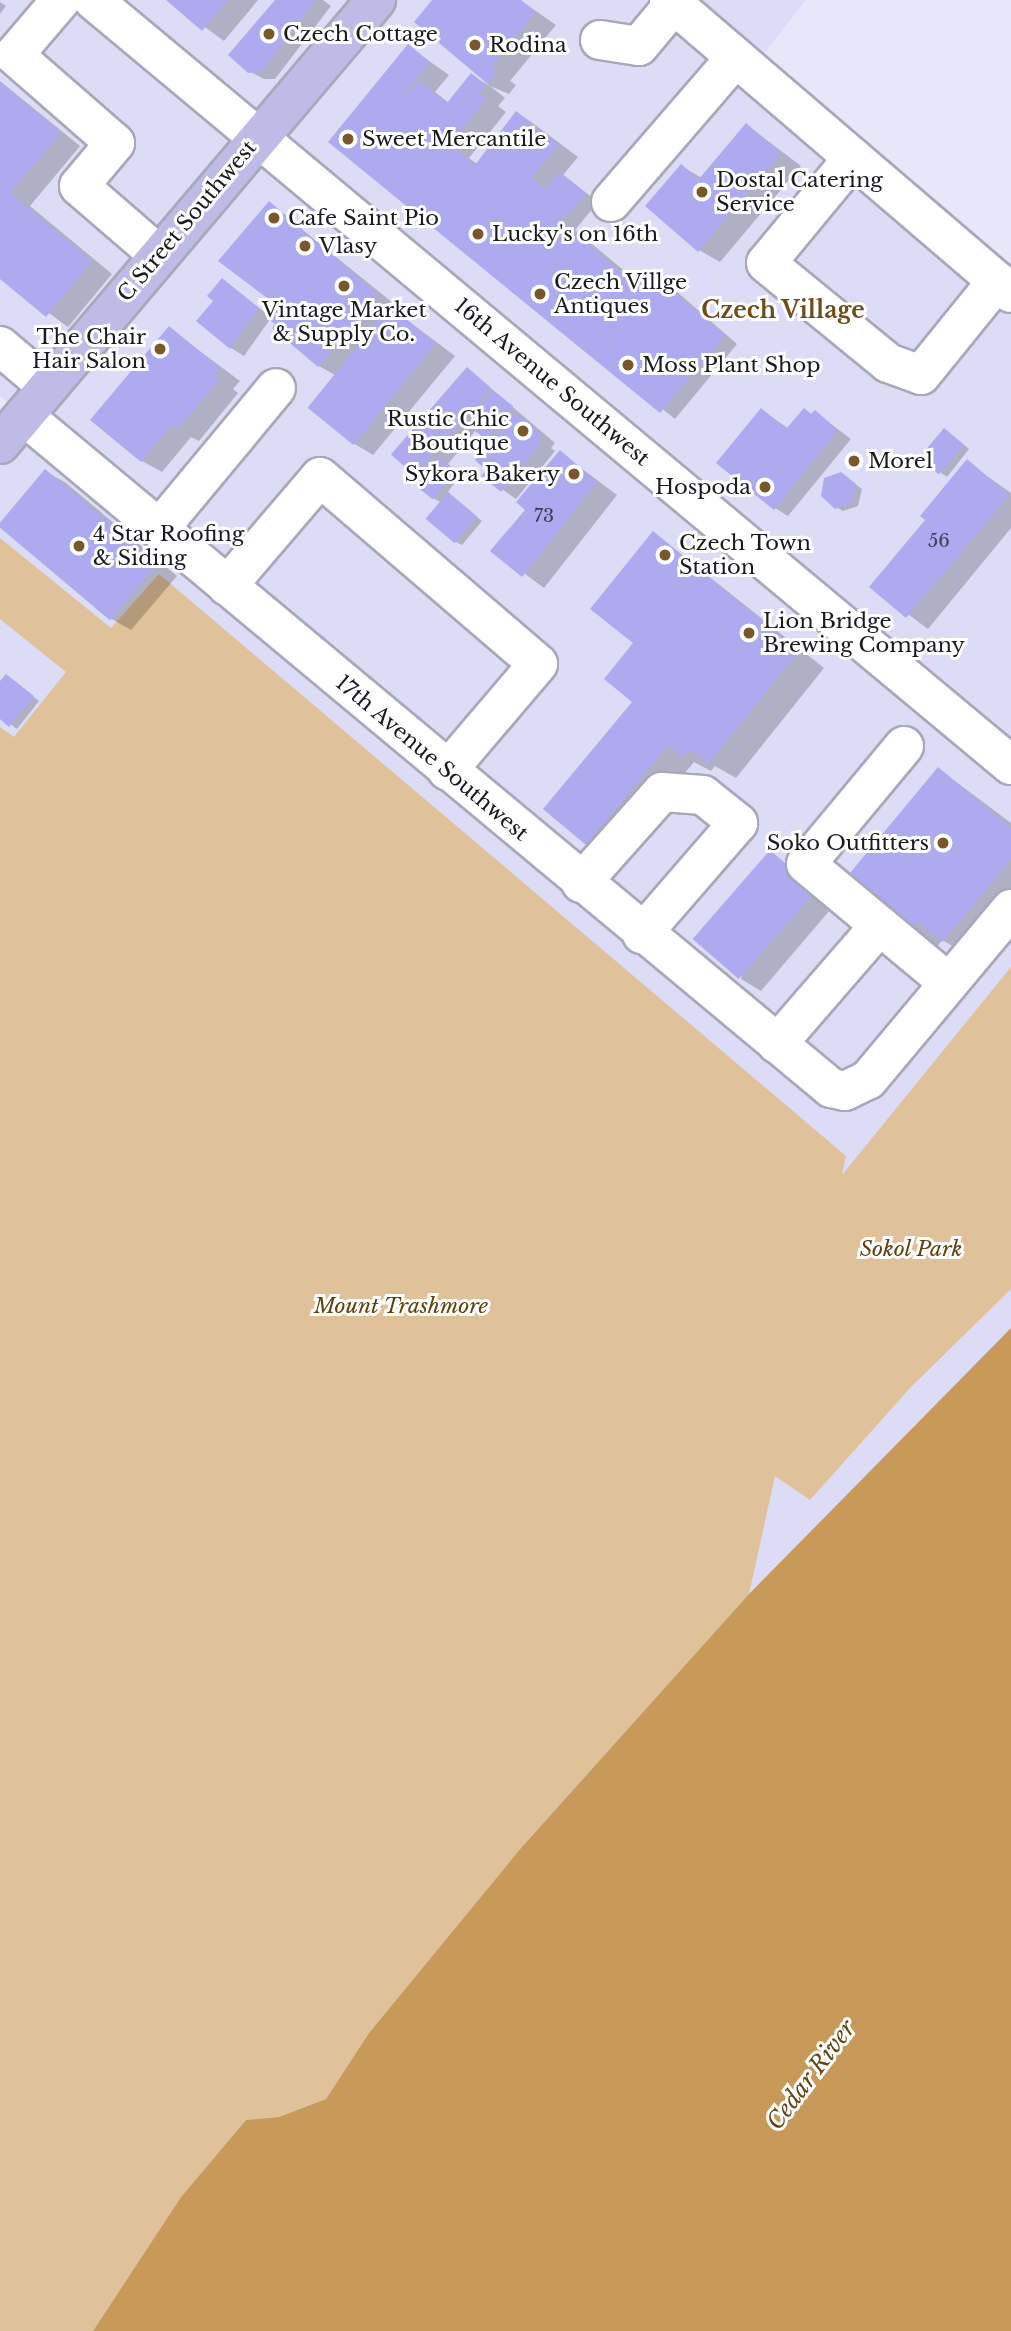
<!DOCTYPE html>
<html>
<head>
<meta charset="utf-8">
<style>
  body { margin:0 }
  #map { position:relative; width:1011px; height:2331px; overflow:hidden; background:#e7e7f9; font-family:"Libre Baskerville",serif }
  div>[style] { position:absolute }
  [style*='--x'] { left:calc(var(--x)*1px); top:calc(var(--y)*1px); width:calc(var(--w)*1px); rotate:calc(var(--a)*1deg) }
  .built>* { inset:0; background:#dcdcf6 }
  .green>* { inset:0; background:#dfc19a }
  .water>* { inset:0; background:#c89a59 }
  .shadow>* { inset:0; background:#0003 }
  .building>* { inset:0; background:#adaaf0; transform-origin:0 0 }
  .roads { filter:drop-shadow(2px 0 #a8a8ba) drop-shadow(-2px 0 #a8a8ba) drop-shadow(0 2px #a8a8ba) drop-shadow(0 -2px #a8a8ba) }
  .minor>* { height:38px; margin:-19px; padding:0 19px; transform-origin:19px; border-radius:19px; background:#fff }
  .major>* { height:38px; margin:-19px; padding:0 19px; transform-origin:19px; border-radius:19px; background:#bebbe6 }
  .dots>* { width:19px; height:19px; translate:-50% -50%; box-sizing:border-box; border:4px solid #fff; border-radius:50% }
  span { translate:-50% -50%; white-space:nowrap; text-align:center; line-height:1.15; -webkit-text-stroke:6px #fff; paint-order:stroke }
  .number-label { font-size:18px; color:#3f3e55 }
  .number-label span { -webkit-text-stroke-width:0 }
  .poi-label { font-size:21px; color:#1a1a21 }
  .left { translate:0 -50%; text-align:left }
  .right { translate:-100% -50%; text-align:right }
  .street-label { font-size:21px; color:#1a1a21 }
  .park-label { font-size:21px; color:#61410e; font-style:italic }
  .neighbourhood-label { font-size:23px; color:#6f4d1a; font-weight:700 }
  .water-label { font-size:23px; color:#654513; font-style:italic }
</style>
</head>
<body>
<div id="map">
  <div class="built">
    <div style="clip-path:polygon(0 0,806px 0,743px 80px,1011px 310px,1011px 1328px,749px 1594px,369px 2033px,326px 2099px,279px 2117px,246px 2120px,181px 2197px,93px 2331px,0 2331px,0 444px,24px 416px,0 396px)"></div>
  </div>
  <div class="green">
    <div style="clip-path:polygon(0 538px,111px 628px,159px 574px,846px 1156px,842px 1175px,1011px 967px,1011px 1289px,910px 1388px,810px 1500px,775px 1476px,749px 1594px,521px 1848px,369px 2033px,326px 2099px,279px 2117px,246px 2120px,181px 2197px,93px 2331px,0 2331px,0 727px,14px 737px,66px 672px,0 619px)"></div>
  </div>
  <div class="water">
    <div style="clip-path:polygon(1011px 1328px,1011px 2331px,93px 2331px,181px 2197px,246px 2120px,279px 2117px,326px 2099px,369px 2033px,521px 1848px,749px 1594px)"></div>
  </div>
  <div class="shadow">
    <div style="clip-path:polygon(168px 0,258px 0,224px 41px)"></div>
    <div style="clip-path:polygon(277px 0,323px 0,331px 6px,275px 79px,264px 79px,249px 71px)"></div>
    <div style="clip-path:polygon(435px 0,520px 0,556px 25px,510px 81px,516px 85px,509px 94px,490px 86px,505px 98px,498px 106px,506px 112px,469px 158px,477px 164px,517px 113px,530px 121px,578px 157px,563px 175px,598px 202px,575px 230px,639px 283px,648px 272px,668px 284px,737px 344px,675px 419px,331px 142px,409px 47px,449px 75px,435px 92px,449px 103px,471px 75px,490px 86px,416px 22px)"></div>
    <div style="clip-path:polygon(0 2px,6px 6px,0 14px)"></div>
    <div style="clip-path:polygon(0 81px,80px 146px,30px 206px,112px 274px,68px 327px,0 277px)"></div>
    <div style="clip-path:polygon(747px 125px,801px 166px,720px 262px,699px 250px,681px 166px,702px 178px)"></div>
    <div style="clip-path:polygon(269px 203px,398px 307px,395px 311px,455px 356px,373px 455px,353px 443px,335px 375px,319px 366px,271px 318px,244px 356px,231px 348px,215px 301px,222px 280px,272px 318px,281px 306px)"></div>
    <div style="clip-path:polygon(169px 328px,240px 381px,233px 389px,238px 393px,199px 441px,191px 437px,162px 472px,142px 461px)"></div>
    <div style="clip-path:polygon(468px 369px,555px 443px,551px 448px,555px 451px,516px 499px,484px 476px,489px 470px,492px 443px,476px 430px,448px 464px,461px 475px,447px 493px,482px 521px,462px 545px,456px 542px,442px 503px,433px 498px,424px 478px,395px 455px)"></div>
    <div style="clip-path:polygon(762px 410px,789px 429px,815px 412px,851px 439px,788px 516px,775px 508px)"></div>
    <div style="clip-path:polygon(951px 434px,969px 449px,947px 477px,941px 473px)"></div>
    <div style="clip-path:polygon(561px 453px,617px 495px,544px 588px,493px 550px,527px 510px)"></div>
    <div style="clip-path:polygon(967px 462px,1011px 493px,1011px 528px,928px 629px,871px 587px,927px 520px)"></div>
    <div style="clip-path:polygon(45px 471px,66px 483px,177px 576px,131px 630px,110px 618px,0 526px)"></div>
    <div style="clip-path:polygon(847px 478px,862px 489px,858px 506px,843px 511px,836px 507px)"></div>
    <div style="clip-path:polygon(654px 533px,824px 668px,736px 778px,715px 766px,711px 771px,694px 762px,613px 859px,587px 844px,634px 700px,635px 643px)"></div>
    <div style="clip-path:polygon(12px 680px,39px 701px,17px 729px,0 717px,0 683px)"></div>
    <div style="clip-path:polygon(939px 769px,1011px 823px,1011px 906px,970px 956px,942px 940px,937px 947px,911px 931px)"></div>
    <div style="clip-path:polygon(770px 853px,836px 903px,761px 991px,741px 979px)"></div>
  </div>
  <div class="building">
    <div style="clip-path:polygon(166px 0,228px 0,202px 31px)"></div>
    <div style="clip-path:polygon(275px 0,316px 0,261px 72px,248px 73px,228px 55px)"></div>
    <div style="clip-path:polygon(432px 0,521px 0,536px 12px,491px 68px,496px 72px,488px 84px,414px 22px)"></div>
    <div style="clip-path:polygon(408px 44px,430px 62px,394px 105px,419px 81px,447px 103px,471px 73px,486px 85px,479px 93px,486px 99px,450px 145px,475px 165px,516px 111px,559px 145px,531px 177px,545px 189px,560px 172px,586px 193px,562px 221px,635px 284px,647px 270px,725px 335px,660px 413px,328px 142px)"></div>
    <div style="clip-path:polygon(0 82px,61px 133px,10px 193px,92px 261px,46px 317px,0 279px)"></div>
    <div style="clip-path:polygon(746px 123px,781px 153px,698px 252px,645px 206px,681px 164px,699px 179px)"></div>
    <div style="clip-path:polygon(269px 201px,379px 295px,318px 367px,272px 328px,275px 324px,269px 319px,279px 307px,218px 261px)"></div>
    <div style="clip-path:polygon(222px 278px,259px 308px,230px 349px,196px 321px,213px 301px,207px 296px)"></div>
    <div style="left:390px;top:306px;width:59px;height:131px;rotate:39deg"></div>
    <div style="clip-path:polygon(169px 326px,220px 368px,214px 376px,219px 380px,177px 430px,171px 425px,141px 462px,90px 420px)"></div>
    <div style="left:467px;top:367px;width:32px;height:116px;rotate:41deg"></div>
    <div style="left:493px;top:390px;width:26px;height:43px;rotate:39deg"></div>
    <div style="clip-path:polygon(761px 408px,786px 429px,804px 408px,811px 414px,815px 410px,838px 430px,774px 510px,716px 463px)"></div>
    <div style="clip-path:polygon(515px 412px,542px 434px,538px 439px,542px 442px,501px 492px,481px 476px,486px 470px,475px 460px)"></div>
    <div style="left:944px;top:428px;width:26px;height:39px;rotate:40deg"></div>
    <div style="clip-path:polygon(560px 450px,597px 482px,522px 577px,490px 551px,525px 510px,516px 502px)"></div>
    <div style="left:439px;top:457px;width:22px;height:37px;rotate:39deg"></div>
    <div style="clip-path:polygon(967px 459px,1009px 495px,906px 618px,869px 587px,925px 520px,920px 516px)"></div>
    <div style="left:45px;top:469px;width:147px;height:74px;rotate:40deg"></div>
    <div style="clip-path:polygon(841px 472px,856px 484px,852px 503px,835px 509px,821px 496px,824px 478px)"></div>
    <div style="left:448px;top:492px;width:38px;height:35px;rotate:40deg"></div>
    <div style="clip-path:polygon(653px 531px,799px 651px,708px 764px,690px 749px,683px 757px,668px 745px,586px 845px,543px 809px,632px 702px,604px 679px,633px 643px,590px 609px)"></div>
    <div style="clip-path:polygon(6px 674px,34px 696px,9px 727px,0 719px,0 681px)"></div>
    <div style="clip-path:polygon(938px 767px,1011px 828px,1011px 859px,942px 942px,918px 922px,910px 933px,845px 879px)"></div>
    <div style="left:770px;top:850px;width:61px;height:118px;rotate:41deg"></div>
  </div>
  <div class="roads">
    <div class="minor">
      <div style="--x:61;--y:0;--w:72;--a:130.5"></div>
      <div style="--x:14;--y:55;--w:134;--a:41.1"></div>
      <div style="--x:115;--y:143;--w:56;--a:129.9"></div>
      <div style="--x:79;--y:186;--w:106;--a:40.8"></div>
      <div style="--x:93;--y:0;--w:1195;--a:39.81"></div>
      <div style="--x:669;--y:0;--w:450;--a:40.6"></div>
      <div style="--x:600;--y:40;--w:39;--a:9"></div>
      <div style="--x:639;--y:46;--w:55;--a:-50.2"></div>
      <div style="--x:853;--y:158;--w:136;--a:129.6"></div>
      <div style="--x:766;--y:263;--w:158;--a:39.3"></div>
      <div style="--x:888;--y:363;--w:35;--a:20"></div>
      <div style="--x:921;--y:375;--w:121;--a:-51"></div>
      <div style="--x:611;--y:202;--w:191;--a:-49.2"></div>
      <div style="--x:0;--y:346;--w:63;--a:40.5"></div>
      <div style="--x:24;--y:416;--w:1050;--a:39.78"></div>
      <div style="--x:831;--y:1088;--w:14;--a:12"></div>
      <div style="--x:845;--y:1091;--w:25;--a:-26"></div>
      <div style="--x:868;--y:1080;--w:223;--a:-50.1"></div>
      <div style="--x:159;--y:529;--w:183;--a:-50.3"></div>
      <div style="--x:227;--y:586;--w:143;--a:-49.5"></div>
      <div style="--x:320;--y:477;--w:287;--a:40.6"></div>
      <div style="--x:538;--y:664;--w:140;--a:130.4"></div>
      <div style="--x:904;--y:746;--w:153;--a:129.7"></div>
      <div style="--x:806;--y:864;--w:186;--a:39.8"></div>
      <div style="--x:581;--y:883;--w:122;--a:-48.3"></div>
      <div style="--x:662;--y:792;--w:41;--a:4.2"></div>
      <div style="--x:703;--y:795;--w:45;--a:38.7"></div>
      <div style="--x:738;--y:823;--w:147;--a:130.9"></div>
      <div style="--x:777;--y:1044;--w:157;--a:-49.1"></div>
    </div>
    <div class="major">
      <div style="--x:0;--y:444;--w:582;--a:-49.74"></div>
    </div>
  </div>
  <div class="dots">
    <div style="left:269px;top:34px;background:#77582d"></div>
    <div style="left:475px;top:45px;background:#77582d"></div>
    <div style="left:348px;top:139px;background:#77582d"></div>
    <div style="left:702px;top:192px;background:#77582d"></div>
    <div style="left:274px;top:218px;background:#77582d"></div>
    <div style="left:478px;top:234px;background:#77582d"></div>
    <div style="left:305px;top:246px;background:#77582d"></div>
    <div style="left:344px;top:286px;background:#77582d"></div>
    <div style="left:540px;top:294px;background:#77582d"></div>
    <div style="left:160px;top:349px;background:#77582d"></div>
    <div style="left:628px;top:365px;background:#77582d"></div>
    <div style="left:523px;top:431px;background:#77582d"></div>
    <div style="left:854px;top:461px;background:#77582d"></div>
    <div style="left:574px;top:474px;background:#77582d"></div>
    <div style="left:765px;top:487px;background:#77582d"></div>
    <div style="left:79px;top:546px;background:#77582d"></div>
    <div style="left:665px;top:555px;background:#77582d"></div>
    <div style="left:749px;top:633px;background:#77582d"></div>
    <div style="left:943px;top:843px;background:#77582d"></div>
  </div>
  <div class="number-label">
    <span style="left:544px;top:516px">73</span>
    <span style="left:939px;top:541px">56</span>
  </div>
  <div class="poi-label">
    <span class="left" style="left:283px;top:34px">Czech Cottage</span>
    <span class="left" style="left:489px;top:45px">Rodina</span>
    <span class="left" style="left:362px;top:139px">Sweet Mercantile</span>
    <span class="left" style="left:716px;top:192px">Dostal Catering<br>Service</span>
    <span class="left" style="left:288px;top:218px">Cafe Saint Pio</span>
    <span class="left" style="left:492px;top:234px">Lucky's on 16th</span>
    <span class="left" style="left:319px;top:246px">Vlasy</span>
    <span class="left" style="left:554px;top:294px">Czech Villge<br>Antiques</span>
    <span style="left:344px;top:322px">Vintage Market<br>&amp; Supply Co.</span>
    <span class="right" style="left:146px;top:349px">The Chair<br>Hair Salon</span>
    <span class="left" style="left:642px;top:365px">Moss Plant Shop</span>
    <span class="right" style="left:509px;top:431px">Rustic Chic<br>Boutique</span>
    <span class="left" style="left:868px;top:461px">Morel</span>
    <span class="right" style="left:560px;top:474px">Sykora Bakery</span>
    <span class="right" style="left:751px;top:487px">Hospoda</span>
    <span class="left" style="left:93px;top:546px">4 Star Roofing<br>&amp; Siding</span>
    <span class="left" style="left:679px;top:555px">Czech Town<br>Station</span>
    <span class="left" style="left:763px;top:633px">Lion Bridge<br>Brewing Company</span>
    <span class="right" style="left:929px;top:843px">Soko Outfitters</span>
  </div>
  <div class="street-label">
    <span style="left:187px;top:221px;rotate:-50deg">C Street Southwest</span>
    <span style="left:552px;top:382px;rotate:40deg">16th Avenue Southwest</span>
    <span style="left:432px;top:758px;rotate:40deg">17th Avenue Southwest</span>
  </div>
  <div class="park-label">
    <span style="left:911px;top:1249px">Sokol Park</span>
    <span style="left:401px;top:1306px">Mount Trashmore</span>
  </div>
  <div class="neighbourhood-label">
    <span style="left:783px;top:310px">Czech Village</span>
  </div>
  <div class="water-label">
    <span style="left:811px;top:2075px;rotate:-53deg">Cedar River</span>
  </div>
</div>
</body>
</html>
